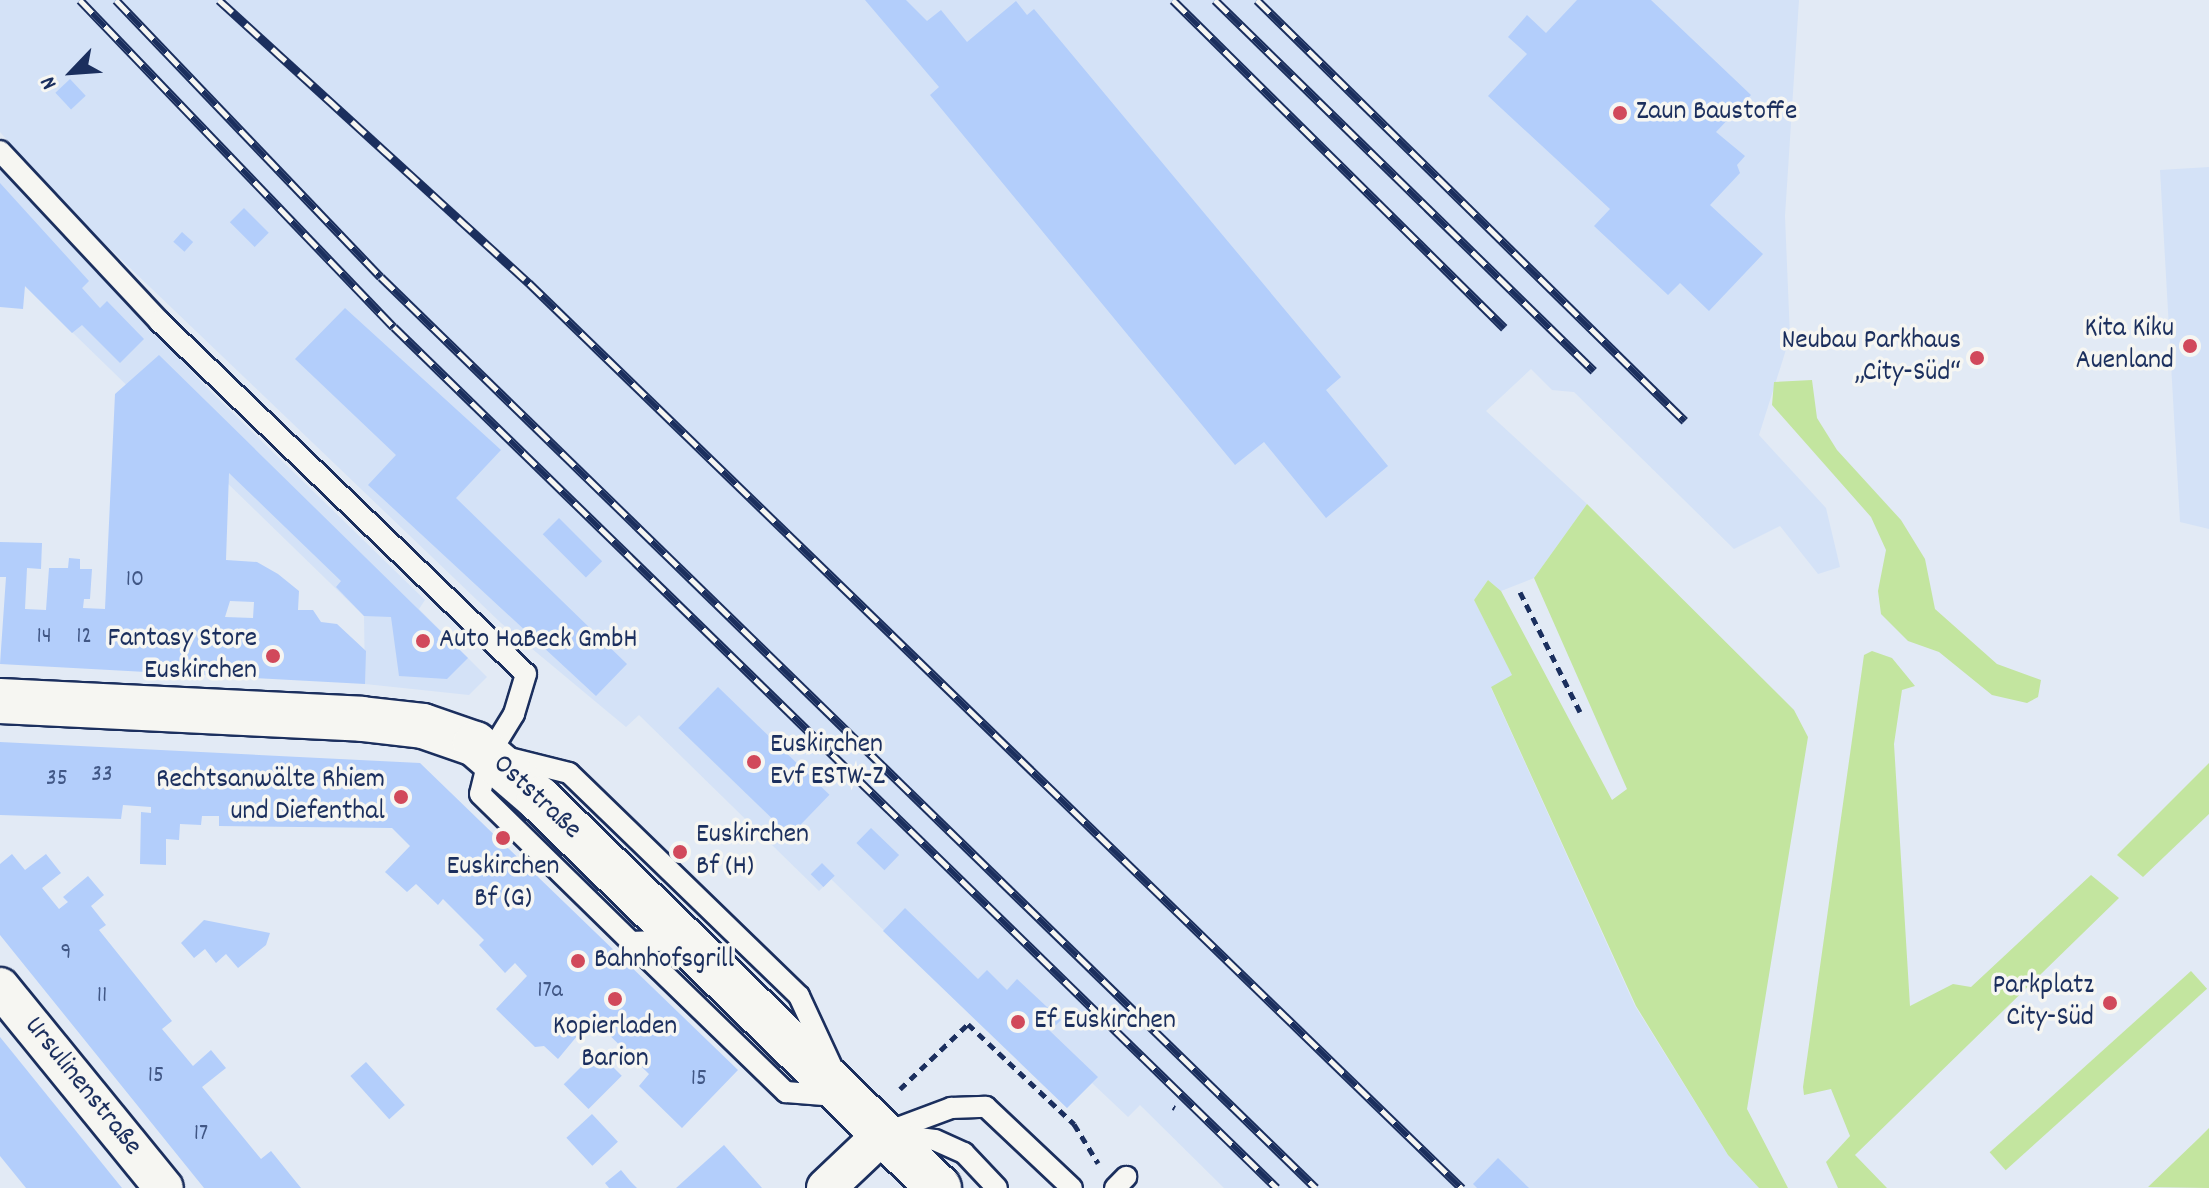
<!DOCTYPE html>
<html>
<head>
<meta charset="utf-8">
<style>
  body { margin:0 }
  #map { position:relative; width:2209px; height:1188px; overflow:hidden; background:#e2eaf5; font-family:Dekko,sans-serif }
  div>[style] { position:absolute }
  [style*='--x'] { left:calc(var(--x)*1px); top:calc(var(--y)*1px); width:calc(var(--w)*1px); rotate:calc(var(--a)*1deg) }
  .built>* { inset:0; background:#d4e2f7 }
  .green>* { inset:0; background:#c3e59f; transform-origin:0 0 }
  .building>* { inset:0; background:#b3cefb; transform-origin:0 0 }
  .path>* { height:5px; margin-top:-2.5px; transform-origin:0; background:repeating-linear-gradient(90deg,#1b2f5e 0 8px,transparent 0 14px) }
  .roads { filter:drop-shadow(2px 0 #1b2f5e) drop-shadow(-2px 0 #1b2f5e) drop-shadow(0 2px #1b2f5e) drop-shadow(0 -2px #1b2f5e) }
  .lane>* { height:20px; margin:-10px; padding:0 10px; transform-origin:10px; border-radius:10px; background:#f6f6f2 }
  .street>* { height:38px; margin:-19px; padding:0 19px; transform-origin:19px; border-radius:19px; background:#f6f6f2 }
  .secondary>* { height:44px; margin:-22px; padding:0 22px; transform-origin:22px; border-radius:22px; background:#f6f6f2 }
  .rail>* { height:9px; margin-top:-4.5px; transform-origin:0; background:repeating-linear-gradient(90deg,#f6f6f2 0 18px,#1b2f5e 0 36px); box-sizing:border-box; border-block:2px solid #1b2f5e }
  .dots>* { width:22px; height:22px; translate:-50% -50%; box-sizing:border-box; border:4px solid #f6f6f2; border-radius:50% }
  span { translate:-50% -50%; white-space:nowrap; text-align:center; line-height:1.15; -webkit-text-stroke:7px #f6f6f2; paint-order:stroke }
  .number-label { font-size:24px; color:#415785 }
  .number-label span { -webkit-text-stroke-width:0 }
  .poi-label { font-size:28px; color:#1b2f5e }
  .left { translate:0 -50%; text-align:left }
  .right { translate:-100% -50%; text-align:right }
  .street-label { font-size:28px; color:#1b2f5e }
  .north { position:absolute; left:32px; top:32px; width:80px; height:80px; -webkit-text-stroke:6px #f6f6f2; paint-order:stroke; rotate:245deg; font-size:22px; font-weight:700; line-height:32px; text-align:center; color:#1b2f5e }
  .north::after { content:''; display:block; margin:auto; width:28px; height:36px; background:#1b2f5e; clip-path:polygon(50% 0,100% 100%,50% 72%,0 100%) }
</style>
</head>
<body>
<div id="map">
  <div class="built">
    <div style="clip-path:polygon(0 0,1799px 0,1785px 216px,1790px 337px,1759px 435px,1826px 508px,1840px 567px,1818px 574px,1780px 526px,1734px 549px,1574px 392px,1552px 390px,1531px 369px,1486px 411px,1587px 504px,1534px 578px,1501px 591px,1488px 580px,1474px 600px,1513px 676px,1491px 688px,1635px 1006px,1728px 1155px,1759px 1188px,1224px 1188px,1140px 1105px,1128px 1117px,1092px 1083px,1067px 1108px,831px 879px,819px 891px,639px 715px,626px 727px,501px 623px,59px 200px,0 132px)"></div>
    <div style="clip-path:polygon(0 165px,208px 389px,425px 600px,419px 609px,487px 677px,469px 695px,365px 684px,364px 616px,0 262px)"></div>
    <div style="clip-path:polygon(2209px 167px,2209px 529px,2180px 522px,2160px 170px)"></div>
  </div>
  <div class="green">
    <div style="clip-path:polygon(1812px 380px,1817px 418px,1837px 450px,1901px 520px,1925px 559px,1935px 609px,1997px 664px,2041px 680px,2038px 697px,2027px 703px,1992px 695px,1939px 652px,1908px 641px,1881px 614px,1878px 591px,1886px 550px,1871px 517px,1772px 405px,1774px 382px)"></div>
    <div style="clip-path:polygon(1587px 504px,1794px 710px,1808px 737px,1747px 1109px,1788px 1188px,1759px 1188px,1728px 1155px,1636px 1006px,1491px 687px,1512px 675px,1474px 600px,1488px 580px,1501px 591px,1612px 800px,1627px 789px,1534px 578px)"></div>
    <div style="clip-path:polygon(1872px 651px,1892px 658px,1915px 686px,1902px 690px,1894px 744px,1910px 1006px,1953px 984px,1971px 987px,2091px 875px,2119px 898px,1855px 1155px,1887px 1188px,1838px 1188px,1826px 1162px,1850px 1136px,1831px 1089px,1804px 1095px,1803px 1087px,1864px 655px)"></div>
    <div style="clip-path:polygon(2209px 763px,2209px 814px,2143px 877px,2117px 855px)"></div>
    <div style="left:2191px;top:971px;width:24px;height:271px;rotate:48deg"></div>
    <div style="clip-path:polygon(2209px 1128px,2209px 1188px,2148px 1187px,2198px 1139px)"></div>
  </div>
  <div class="building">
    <div style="clip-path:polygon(865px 0,906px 0,927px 21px,941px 10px,967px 42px,1016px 1px,1027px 15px,1034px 9px,1341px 377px,1326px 390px,1388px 466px,1326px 518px,1264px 442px,1235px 465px,930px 95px,939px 87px)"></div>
    <div style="clip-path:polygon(1577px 0,1651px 0,1751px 95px,1716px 132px,1745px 156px,1737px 165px,1740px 173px,1710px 205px,1763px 254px,1709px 311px,1680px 283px,1668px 295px,1594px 226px,1610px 209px,1488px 96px,1527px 54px,1508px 37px,1527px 15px,1546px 33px)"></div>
    <div style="left:70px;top:79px;width:23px;height:20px;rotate:47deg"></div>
    <div style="clip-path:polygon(0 183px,89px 281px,82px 288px,100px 308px,107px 301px,144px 339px,120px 363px,82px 325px,72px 333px,25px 286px,23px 309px,0 307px)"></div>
    <div style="left:244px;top:208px;width:35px;height:20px;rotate:45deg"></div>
    <div style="left:182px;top:232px;width:15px;height:13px;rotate:42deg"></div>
    <div style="clip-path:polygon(345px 308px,501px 450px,456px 498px,627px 664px,596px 696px,368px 485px,396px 455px,295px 359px)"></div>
    <div style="clip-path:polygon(evenodd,159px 355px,468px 658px,447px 679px,399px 676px,391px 617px,364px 616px,336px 587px,341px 581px,229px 473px,226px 560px,257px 562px,278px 574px,299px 591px,298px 610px,313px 610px,321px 622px,337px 624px,366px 651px,365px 684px,0 664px,6px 577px,0 577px,0 542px,42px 543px,41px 569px,27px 568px,25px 609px,46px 610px,49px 568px,68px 568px,69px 558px,80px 559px,80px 569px,92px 569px,90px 599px,84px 599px,83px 608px,105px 609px,115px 394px,159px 355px,230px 601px,254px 602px,253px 618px,225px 617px,230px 601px)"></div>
    <div style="left:559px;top:518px;width:61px;height:23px;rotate:45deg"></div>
    <div style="left:718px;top:687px;width:155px;height:57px;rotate:44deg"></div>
    <div style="clip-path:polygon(0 742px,420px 763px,738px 1070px,682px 1128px,639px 1086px,649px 1074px,592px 1018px,558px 1059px,544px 1046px,535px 1047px,496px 1009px,527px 976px,515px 963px,505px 973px,479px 945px,484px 940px,443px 899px,438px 905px,416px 884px,407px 892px,385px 872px,410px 846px,392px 828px,219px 826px,219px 816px,202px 816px,201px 825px,180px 824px,179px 840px,166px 839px,166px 865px,140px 864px,141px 812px,151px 813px,151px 807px,123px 805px,121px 819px,0 815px)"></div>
    <div style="left:871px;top:828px;width:39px;height:21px;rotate:44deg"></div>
    <div style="clip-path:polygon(12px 854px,25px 870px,46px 854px,61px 873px,42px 888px,59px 909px,68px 902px,63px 897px,88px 876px,104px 895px,91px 906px,106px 925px,99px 930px,172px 1021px,162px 1029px,193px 1066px,211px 1050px,226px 1068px,202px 1087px,261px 1159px,271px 1151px,301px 1188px,204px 1188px,0 935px,0 864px)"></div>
    <div style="left:822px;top:863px;width:18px;height:16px;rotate:45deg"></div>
    <div style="clip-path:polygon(905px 908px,978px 979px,987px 970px,1007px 990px,1017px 979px,1061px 1020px,1050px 1031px,1098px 1077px,1067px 1108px,883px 931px)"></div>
    <div style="clip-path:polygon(204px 920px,270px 933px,266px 945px,238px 968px,226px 954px,216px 963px,205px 949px,194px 958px,181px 943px)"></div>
    <div style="clip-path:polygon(0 1037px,13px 1053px,122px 1188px,26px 1188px,0 1156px)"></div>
    <div style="left:597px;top:1051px;width:35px;height:47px;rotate:45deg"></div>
    <div style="left:366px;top:1062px;width:58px;height:21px;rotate:48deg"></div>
    <div style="left:592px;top:1114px;width:38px;height:35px;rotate:47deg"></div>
    <div style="clip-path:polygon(724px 1145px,762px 1188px,676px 1188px)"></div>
    <div style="clip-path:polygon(1498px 1158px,1529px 1188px,1477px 1188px,1473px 1184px)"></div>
    <div style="clip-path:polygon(621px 1170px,631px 1182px,637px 1188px,609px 1188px,605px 1183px)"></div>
  </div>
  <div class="path">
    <div style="--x:1520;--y:592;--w:134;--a:63.4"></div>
    <div style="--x:900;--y:1089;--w:94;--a:-43.7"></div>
    <div style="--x:968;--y:1024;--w:146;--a:43.3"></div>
    <div style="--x:1074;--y:1124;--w:46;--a:58.4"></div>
    <div style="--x:1173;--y:1107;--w:2;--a:27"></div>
  </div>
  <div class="roads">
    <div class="lane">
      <div style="--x:0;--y:151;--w:233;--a:46.9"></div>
      <div style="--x:159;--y:321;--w:509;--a:43.89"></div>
      <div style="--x:526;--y:674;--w:42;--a:106.7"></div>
      <div style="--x:514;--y:714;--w:46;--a:121.6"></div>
      <div style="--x:490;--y:753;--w:42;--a:103.7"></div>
      <div style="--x:480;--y:794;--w:211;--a:44.4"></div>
      <div style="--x:631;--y:942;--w:49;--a:-2.3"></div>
      <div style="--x:505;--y:757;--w:66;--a:14"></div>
      <div style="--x:569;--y:773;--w:320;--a:44.1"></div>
      <div style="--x:799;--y:996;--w:78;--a:65.1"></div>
      <div style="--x:631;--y:942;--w:216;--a:44.1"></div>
      <div style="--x:786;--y:1092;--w:50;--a:4.6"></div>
      <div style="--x:884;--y:1133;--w:72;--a:-20.5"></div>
      <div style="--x:951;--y:1108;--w:35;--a:-2"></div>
      <div style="--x:986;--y:1107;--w:118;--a:43.3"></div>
      <div style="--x:895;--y:1135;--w:40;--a:7.1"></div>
      <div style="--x:935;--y:1140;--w:32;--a:24"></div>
      <div style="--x:964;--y:1153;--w:48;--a:46.7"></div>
      <div style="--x:1115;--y:1188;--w:16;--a:-45"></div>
    </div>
    <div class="street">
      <div style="--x:0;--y:987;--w:259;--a:50.8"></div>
      <div style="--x:826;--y:1188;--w:80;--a:-43.5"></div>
    </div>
    <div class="secondary">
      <div style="--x:0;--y:701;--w:362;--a:2.8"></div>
      <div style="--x:362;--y:719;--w:61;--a:6.5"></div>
      <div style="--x:423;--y:726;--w:55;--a:19.1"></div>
      <div style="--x:475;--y:744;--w:84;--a:40.7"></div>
      <div style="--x:539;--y:799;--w:558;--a:44.2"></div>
    </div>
  </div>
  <div class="rail">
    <div style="--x:80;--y:0;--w:453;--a:46.2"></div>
    <div style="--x:394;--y:327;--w:1233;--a:44.28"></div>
    <div style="--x:116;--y:0;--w:383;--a:46.3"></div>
    <div style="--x:381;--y:277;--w:1305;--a:44.26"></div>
    <div style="--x:219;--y:0;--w:420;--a:42.4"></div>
    <div style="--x:529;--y:283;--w:1300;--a:44.13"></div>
    <div style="--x:1173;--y:0;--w:466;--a:44.7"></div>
    <div style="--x:1215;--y:0;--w:530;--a:44.39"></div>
    <div style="--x:1257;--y:0;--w:600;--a:44.53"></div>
  </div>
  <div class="dots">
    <div style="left:1620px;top:113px;background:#d1495b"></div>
    <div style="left:2190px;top:346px;background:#d1495b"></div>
    <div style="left:1977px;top:358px;background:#d1495b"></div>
    <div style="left:423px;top:641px;background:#d1495b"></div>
    <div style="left:273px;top:656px;background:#d1495b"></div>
    <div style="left:754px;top:762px;background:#d1495b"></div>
    <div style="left:401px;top:797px;background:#d1495b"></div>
    <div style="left:503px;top:838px;background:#d1495b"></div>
    <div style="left:680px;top:852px;background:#d1495b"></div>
    <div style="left:578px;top:961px;background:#d1495b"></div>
    <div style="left:615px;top:999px;background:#d1495b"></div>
    <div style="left:2110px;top:1003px;background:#d1495b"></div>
    <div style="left:1018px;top:1022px;background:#d1495b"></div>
  </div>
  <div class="number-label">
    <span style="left:135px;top:581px">10</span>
    <span style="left:44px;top:638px">14</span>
    <span style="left:84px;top:638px">12</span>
    <span style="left:102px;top:776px">33</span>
    <span style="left:57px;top:780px">35</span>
    <span style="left:66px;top:954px">9</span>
    <span style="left:550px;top:992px">17a</span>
    <span style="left:102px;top:997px">11</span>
    <span style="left:156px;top:1077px">15</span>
    <span style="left:699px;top:1080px">15</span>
    <span style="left:201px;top:1135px">17</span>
  </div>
  <div class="poi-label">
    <span class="left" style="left:1636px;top:113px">Zaun Baustoffe</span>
    <span class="right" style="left:2174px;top:346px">Kita Kiku<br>Auenland</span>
    <span class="right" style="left:1961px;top:358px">Neubau Parkhaus<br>„City-Süd“</span>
    <span class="right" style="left:257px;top:656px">Fantasy Store<br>Euskirchen</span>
    <span class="left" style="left:439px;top:641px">Auto HaBeck GmbH</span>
    <span class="left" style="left:770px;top:762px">Euskirchen<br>Evf ESTW-Z</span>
    <span class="right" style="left:385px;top:797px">Rechtsanwälte Rhiem<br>und Diefenthal</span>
    <span class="left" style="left:696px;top:852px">Euskirchen<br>Bf (H)</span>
    <span style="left:503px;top:884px">Euskirchen<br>Bf (G)</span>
    <span class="left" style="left:594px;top:961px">Bahnhofsgrill</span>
    <span class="right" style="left:2094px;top:1003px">Parkplatz<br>City-Süd</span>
    <span class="left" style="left:1034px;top:1022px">Ef Euskirchen</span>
    <span style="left:615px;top:1044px">Kopierladen<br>Barion</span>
  </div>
  <div class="street-label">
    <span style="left:536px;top:798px;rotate:43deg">Oststraße</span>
    <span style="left:82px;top:1087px;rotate:51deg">Ursulinenstraße</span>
  </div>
  <div class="north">N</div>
</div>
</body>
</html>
